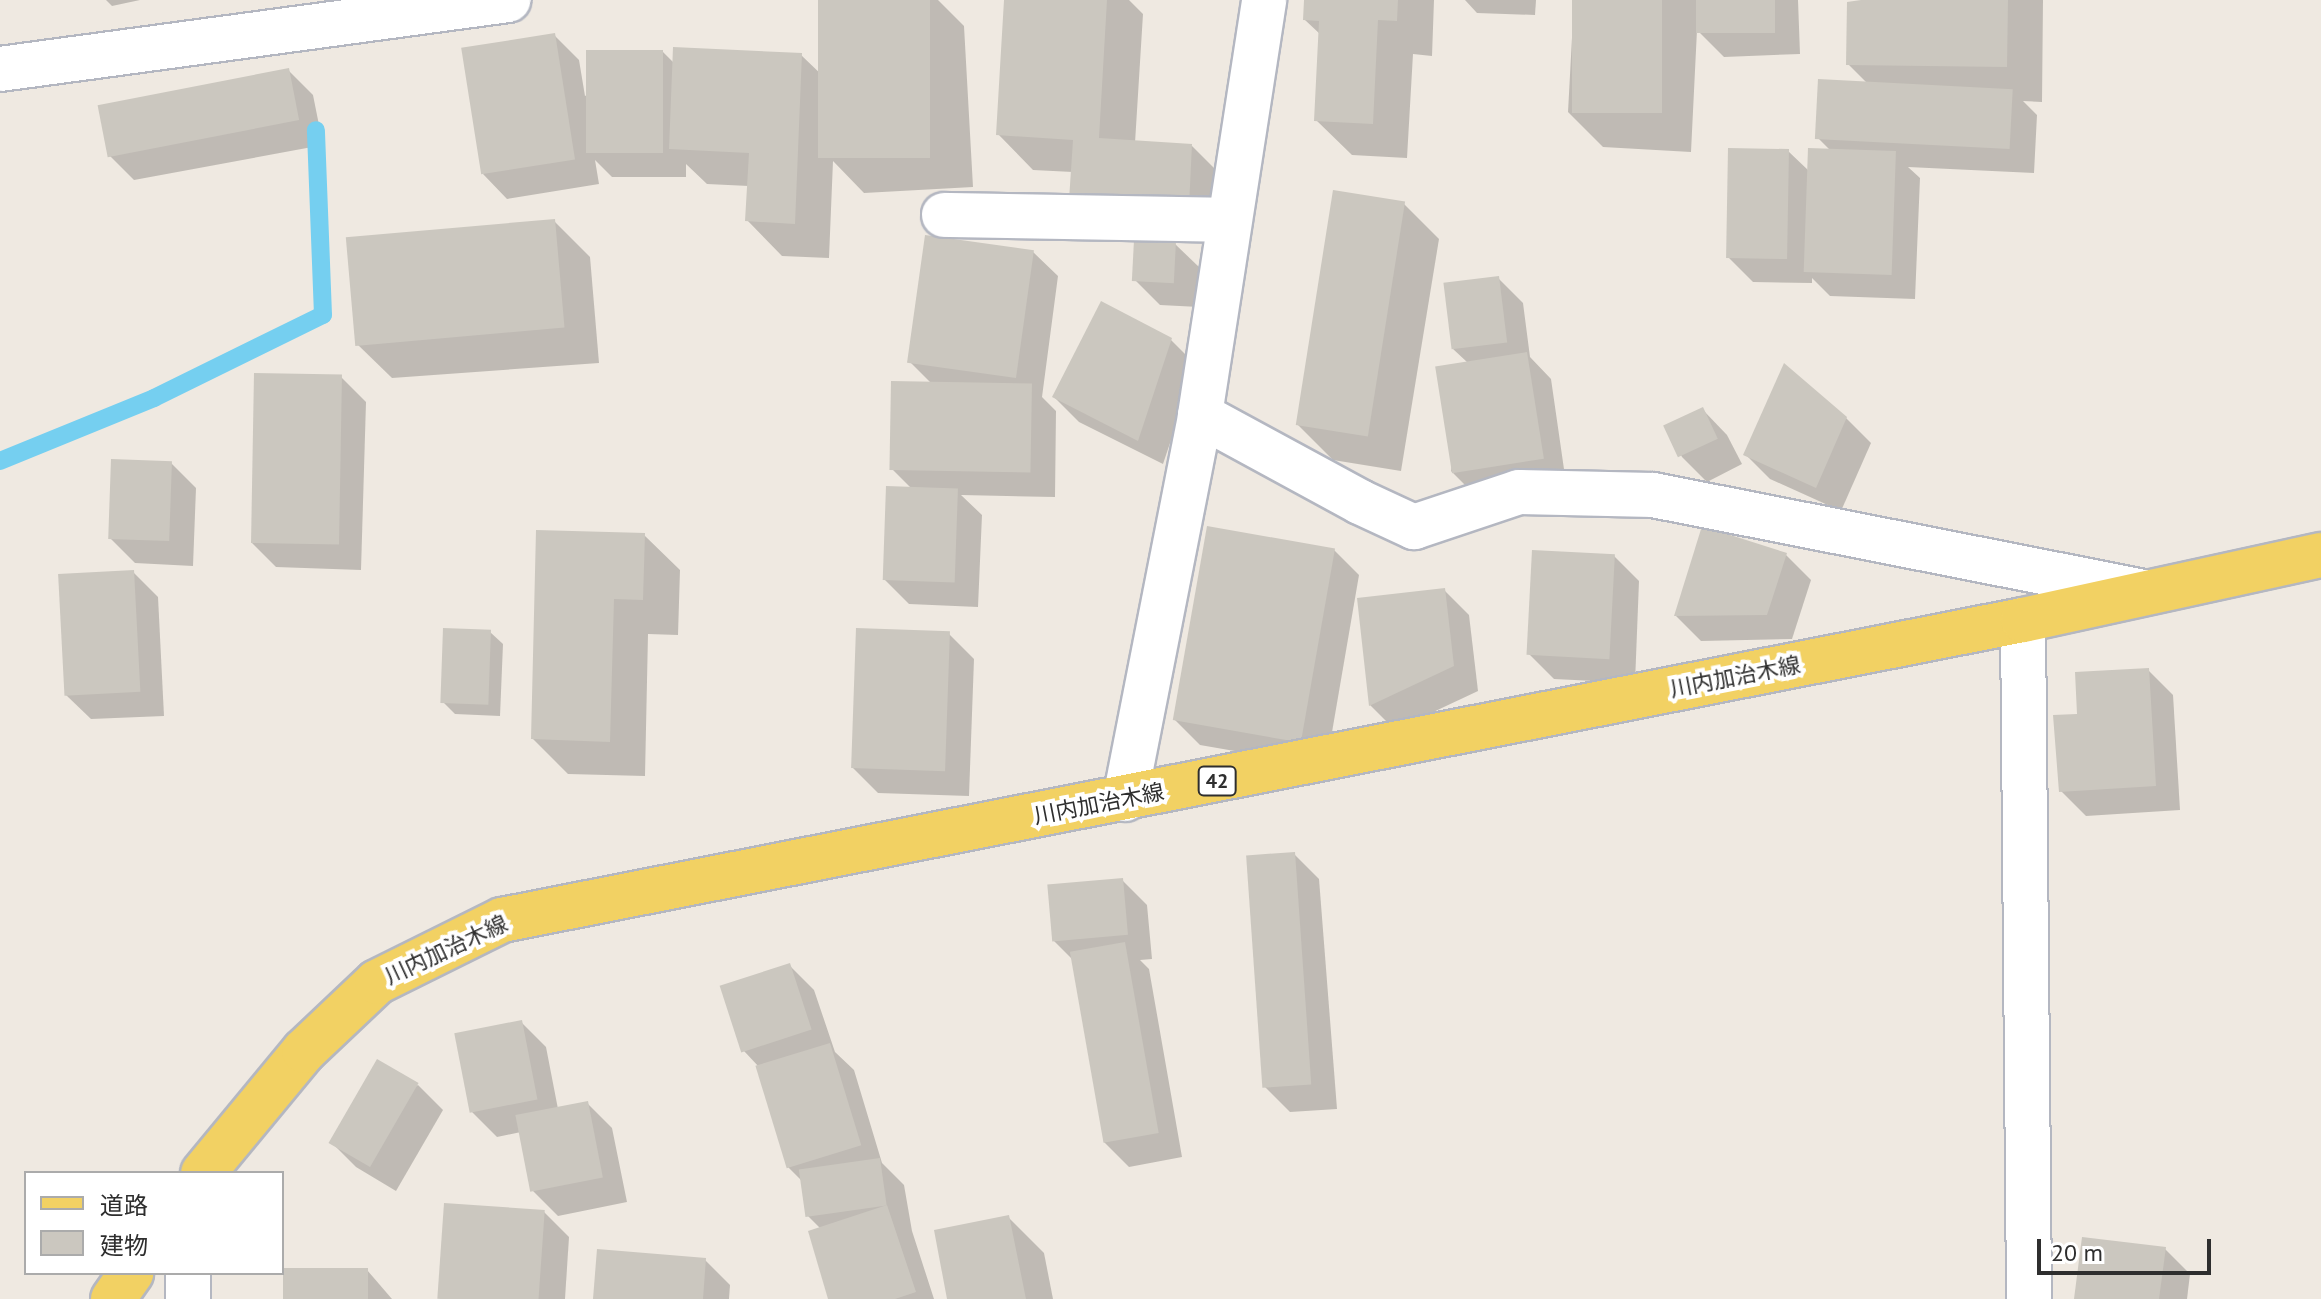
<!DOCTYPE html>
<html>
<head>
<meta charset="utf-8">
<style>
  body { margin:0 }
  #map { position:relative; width:2321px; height:1299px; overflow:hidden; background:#efe9e1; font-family:"PT Sans","Noto Sans JP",sans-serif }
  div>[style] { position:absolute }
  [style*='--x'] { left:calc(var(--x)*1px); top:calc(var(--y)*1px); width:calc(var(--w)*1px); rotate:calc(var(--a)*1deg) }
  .shadow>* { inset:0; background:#0003 }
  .stream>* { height:18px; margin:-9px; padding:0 9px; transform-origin:9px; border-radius:9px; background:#75cff0 }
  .building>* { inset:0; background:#cbc7bf; transform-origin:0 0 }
  .roads { filter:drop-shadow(2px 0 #b4b7c1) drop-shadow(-2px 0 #b4b7c1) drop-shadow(0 2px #b4b7c1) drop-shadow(0 -2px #b4b7c1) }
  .minor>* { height:44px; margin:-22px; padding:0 22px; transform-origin:22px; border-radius:22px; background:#fff }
  .major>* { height:44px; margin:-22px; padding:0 22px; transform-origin:22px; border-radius:22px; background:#f2d163 }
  span { translate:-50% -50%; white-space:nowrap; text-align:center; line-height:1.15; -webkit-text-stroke:8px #fff; paint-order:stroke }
  .shield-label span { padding:2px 6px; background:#fff; border:2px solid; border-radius:6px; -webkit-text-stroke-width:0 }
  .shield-label { font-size:20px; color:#2e2e2e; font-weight:700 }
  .street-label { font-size:22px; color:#2e2e2e }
  .legend { position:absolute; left:24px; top:1171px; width:260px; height:104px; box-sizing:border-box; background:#fff; border:2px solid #ababab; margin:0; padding:10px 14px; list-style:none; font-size:24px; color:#2e2e2e }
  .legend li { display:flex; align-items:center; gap:16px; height:40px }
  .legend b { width:40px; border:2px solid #ababab }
  .scale { position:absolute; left:2037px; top:1239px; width:174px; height:36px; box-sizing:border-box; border:4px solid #2e2e2e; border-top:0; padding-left:10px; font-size:24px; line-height:28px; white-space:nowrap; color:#2e2e2e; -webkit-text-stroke:6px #fff; paint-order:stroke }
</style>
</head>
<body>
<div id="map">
  <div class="shadow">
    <div style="clip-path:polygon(106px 0,140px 0,112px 6px)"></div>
    <div style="clip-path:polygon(820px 0,938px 0,964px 26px,973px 187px,864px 193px,833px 161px,829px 258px,782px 256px,747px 220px,749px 186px,707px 184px,686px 164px,686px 177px,612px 177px,595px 160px,599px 184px,507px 199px,483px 174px,554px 35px,579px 60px,585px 96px,663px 52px,675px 64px,801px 55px,825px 78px)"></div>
    <div style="clip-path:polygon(1006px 0,1129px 0,1143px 14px,1135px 143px,1192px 146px,1227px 181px,1224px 242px,1073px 172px,1033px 170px,998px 134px)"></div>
    <div style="clip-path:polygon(1306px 0,1434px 0,1432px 56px,1413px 54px,1407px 158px,1352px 155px,1316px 120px,1321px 35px,1305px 20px)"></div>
    <div style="clip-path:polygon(1465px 0,1536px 0,1535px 15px,1477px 13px)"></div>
    <div style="clip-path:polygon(1574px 0,1798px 0,1800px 54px,1724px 57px,1697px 30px,1691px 152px,1603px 147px,1568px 112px)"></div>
    <div style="clip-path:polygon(1863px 0,2043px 0,2042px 102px,2023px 101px,2037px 115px,2034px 173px,1908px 167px,1920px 178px,1915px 299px,1830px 296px,1812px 278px,1812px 283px,1753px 282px,1728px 257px,1788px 151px,1809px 171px,1831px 151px,1818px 138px,1867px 83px,1848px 64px)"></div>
    <div style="clip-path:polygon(288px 70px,313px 95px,323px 145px,134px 180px,109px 155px)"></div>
    <div style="clip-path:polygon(1404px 204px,1439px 239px,1401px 471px,1333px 460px,1297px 424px)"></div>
    <div style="clip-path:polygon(555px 222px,590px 257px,599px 363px,392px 378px,356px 343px)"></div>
    <div style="clip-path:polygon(1175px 244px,1200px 268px,1199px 307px,1160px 305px,1135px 280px)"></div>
    <div style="clip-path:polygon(1033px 252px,1058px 276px,1042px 397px,1056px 411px,1055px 497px,961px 495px,982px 515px,978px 607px,909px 604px,884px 579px,912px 489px,892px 469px,932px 384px,911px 363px)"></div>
    <div style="clip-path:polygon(1498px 278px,1523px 303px,1530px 357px,1551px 379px,1566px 483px,1476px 496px,1451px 471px,1467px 362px,1453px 349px)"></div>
    <div style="clip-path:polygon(1171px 340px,1196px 365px,1163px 464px,1079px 422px,1054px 397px)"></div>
    <div style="clip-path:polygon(341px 377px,366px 402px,361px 570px,276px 567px,251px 542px)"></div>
    <div style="clip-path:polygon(1703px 410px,1727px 435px,1742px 464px,1707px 482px,1682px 457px,1667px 428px)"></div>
    <div style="clip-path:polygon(1846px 418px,1871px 443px,1841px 511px,1770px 479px,1745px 454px)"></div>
    <div style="clip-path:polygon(171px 463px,196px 488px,193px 566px,135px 563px,110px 538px)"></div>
    <div style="clip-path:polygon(644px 535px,680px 570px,678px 635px,648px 634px,645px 776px,568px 774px,533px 739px)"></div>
    <div style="clip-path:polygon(1334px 550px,1359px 575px,1326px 767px,1200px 745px,1175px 720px)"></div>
    <div style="clip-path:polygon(1786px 555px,1811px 580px,1792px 639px,1701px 641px,1676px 616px)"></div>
    <div style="clip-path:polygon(1614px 556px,1639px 581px,1635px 683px,1554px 679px,1529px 654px)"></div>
    <div style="clip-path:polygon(133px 572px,158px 597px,164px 716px,91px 719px,66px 695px)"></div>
    <div style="clip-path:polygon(1444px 590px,1469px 615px,1478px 691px,1395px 730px,1370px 705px)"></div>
    <div style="clip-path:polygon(490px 632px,503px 644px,500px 716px,455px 714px,443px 702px)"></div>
    <div style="clip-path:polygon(949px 634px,974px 659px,969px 796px,878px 793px,853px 768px)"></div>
    <div style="clip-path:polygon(2148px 670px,2173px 695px,2180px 810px,2086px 816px,2061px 791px)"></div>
    <div style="clip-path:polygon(1294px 854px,1319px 879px,1337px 1109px,1290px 1112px,1265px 1087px)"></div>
    <div style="clip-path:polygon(1122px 880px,1147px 905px,1152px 959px,1140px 960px,1149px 969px,1182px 1157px,1129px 1167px,1104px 1142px,1073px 960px,1054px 941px)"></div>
    <div style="clip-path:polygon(789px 965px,814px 990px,835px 1052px,854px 1070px,882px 1163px,904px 1185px,912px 1231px,934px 1299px,830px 1299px,821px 1229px,808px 1216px,802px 1181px,788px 1167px,759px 1067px,744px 1051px)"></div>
    <div style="clip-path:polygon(521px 1022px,546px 1047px,558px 1109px,587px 1103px,612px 1128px,627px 1202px,558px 1216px,533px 1191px,521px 1132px,497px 1137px,472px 1112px)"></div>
    <div style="clip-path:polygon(418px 1085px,443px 1110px,396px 1191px,356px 1167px,331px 1142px)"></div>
    <div style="clip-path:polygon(544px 1212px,569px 1237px,565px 1299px,440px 1299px)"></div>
    <div style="clip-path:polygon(1008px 1217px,1044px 1253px,1053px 1299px,949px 1299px)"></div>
    <div style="clip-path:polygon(2165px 1249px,2190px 1274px,2187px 1299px,2076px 1299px)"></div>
    <div style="clip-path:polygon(705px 1260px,730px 1285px,729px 1299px,595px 1299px)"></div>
    <div style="clip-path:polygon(367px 1270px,392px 1299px,285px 1299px)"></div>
  </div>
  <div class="stream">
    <div style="--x:0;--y:461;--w:166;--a:-22.2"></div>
    <div style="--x:154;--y:398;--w:188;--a:-26.2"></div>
    <div style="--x:323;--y:315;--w:185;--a:-92.2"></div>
  </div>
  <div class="building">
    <div style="left:818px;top:0;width:112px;height:158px"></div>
    <div style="clip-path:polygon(1004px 0,1107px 0,1099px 138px,1192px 144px,1189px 207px,1069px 200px,1073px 140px,996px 135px)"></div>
    <div style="clip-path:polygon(1304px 0,1398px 0,1397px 21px,1378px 20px,1373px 124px,1314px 121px,1319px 21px,1303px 20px)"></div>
    <div style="left:1572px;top:0;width:90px;height:113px"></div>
    <div style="left:1696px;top:0;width:79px;height:33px"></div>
    <div style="clip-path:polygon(1861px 0,2008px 0,2007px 67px,1846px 65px,1847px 2px)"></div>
    <div style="left:555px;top:33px;width:128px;height:95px;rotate:81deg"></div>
    <div style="clip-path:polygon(673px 47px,802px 53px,795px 224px,745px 221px,749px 153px,669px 149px)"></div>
    <div style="left:586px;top:50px;width:77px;height:103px"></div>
    <div style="left:289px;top:68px;width:53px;height:195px;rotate:79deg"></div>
    <div style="left:1818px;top:79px;width:195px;height:60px;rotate:3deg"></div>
    <div style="left:1728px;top:148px;width:61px;height:110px;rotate:1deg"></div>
    <div style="left:1808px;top:148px;width:88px;height:124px;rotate:2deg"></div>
    <div style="left:1333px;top:190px;width:73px;height:238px;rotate:9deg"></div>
    <div style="left:555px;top:219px;width:109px;height:210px;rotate:85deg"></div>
    <div style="left:925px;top:235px;width:110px;height:129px;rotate:8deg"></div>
    <div style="left:1134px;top:240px;width:42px;height:41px;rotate:3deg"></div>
    <div style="left:1499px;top:276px;width:67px;height:56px;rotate:83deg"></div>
    <div style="clip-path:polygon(1101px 301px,1172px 338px,1138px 441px,1052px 397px)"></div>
    <div style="left:1527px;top:352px;width:108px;height:93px;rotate:81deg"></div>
    <div style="clip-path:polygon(1784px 363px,1847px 417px,1816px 488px,1743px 455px)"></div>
    <div style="left:254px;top:373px;width:88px;height:170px;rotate:1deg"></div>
    <div style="left:891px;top:381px;width:141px;height:89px;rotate:1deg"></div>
    <div style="left:1703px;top:407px;width:35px;height:44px;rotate:65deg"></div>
    <div style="left:111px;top:459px;width:61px;height:80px;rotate:2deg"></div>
    <div style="left:886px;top:486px;width:72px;height:94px;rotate:2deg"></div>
    <div style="left:1207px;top:526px;width:130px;height:197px;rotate:10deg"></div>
    <div style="clip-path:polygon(1702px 526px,1787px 553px,1767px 615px,1674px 616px)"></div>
    <div style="clip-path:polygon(536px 530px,645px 533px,643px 600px,614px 599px,610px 742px,531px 739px)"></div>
    <div style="left:1532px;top:550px;width:83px;height:105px;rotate:3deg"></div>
    <div style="left:134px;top:570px;width:122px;height:76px;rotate:87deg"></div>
    <div style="clip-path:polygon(1445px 588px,1454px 666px,1369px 706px,1357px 598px)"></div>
    <div style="left:443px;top:628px;width:48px;height:75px;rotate:2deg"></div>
    <div style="left:856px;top:628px;width:94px;height:140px;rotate:2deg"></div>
    <div style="clip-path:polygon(2149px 668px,2156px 786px,2059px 792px,2053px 715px,2077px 714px,2075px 672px)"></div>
    <div style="left:1295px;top:852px;width:233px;height:49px;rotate:86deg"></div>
    <div style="left:1123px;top:878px;width:57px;height:76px;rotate:85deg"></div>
    <div style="left:1125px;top:942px;width:194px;height:56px;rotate:80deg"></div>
    <div style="left:790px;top:963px;width:70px;height:74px;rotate:72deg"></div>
    <div style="left:522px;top:1020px;width:81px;height:69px;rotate:79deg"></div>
    <div style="left:830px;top:1043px;width:107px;height:78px;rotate:73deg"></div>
    <div style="left:377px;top:1059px;width:48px;height:97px;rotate:30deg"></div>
    <div style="left:588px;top:1101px;width:78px;height:74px;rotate:79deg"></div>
    <div style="left:880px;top:1158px;width:48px;height:82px;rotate:82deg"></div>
    <div style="left:444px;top:1203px;width:101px;height:96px;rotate:4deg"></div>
    <div style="clip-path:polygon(887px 1205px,916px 1292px,895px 1299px,828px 1299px,808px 1231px)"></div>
    <div style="clip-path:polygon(1009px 1215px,1026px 1299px,947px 1299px,934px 1230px)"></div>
    <div style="clip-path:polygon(2082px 1237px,2166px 1247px,2159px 1299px,2074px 1299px)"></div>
    <div style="clip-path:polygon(597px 1249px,706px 1258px,703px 1299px,593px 1299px)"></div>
    <div style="left:368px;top:1268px;width:31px;height:85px;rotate:90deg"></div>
  </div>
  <div class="roads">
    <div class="minor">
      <div style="--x:0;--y:69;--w:513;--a:-7.73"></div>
      <div style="--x:944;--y:215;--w:284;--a:1"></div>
      <div style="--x:1200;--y:415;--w:182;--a:28.5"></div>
      <div style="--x:1360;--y:502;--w:60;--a:24.8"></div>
      <div style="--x:1414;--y:527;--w:111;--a:-18.4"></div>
      <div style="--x:1519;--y:492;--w:134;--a:1.3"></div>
      <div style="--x:1653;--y:495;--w:500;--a:11.18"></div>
      <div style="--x:2023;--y:620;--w:679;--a:89.49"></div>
      <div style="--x:1125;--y:799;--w:391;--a:-78.9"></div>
      <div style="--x:1200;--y:415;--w:420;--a:-81.2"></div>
      <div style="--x:188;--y:1273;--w:26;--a:90"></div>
    </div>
    <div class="major">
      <div style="--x:203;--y:1173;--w:158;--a:-50.4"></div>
      <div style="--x:304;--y:1051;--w:100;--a:-43.4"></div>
      <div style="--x:377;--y:982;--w:140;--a:-26.4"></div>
      <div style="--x:502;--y:920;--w:1550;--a:-11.16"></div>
      <div style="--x:2023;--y:620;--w:305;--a:-12.3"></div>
      <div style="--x:113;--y:1299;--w:32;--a:-55"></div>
    </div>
  </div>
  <div class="shield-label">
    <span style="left:1217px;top:781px">42</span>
  </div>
  <div class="street-label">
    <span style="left:1735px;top:677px;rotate:-11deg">川内加治木線</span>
    <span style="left:1099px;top:804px;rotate:-11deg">川内加治木線</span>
    <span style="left:446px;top:950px;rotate:-25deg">川内加治木線</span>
  </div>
  <ul class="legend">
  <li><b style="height:10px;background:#f2d163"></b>道路</li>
  <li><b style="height:22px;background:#cbc7bf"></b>建物</li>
  </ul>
  <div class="scale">20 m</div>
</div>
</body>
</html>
